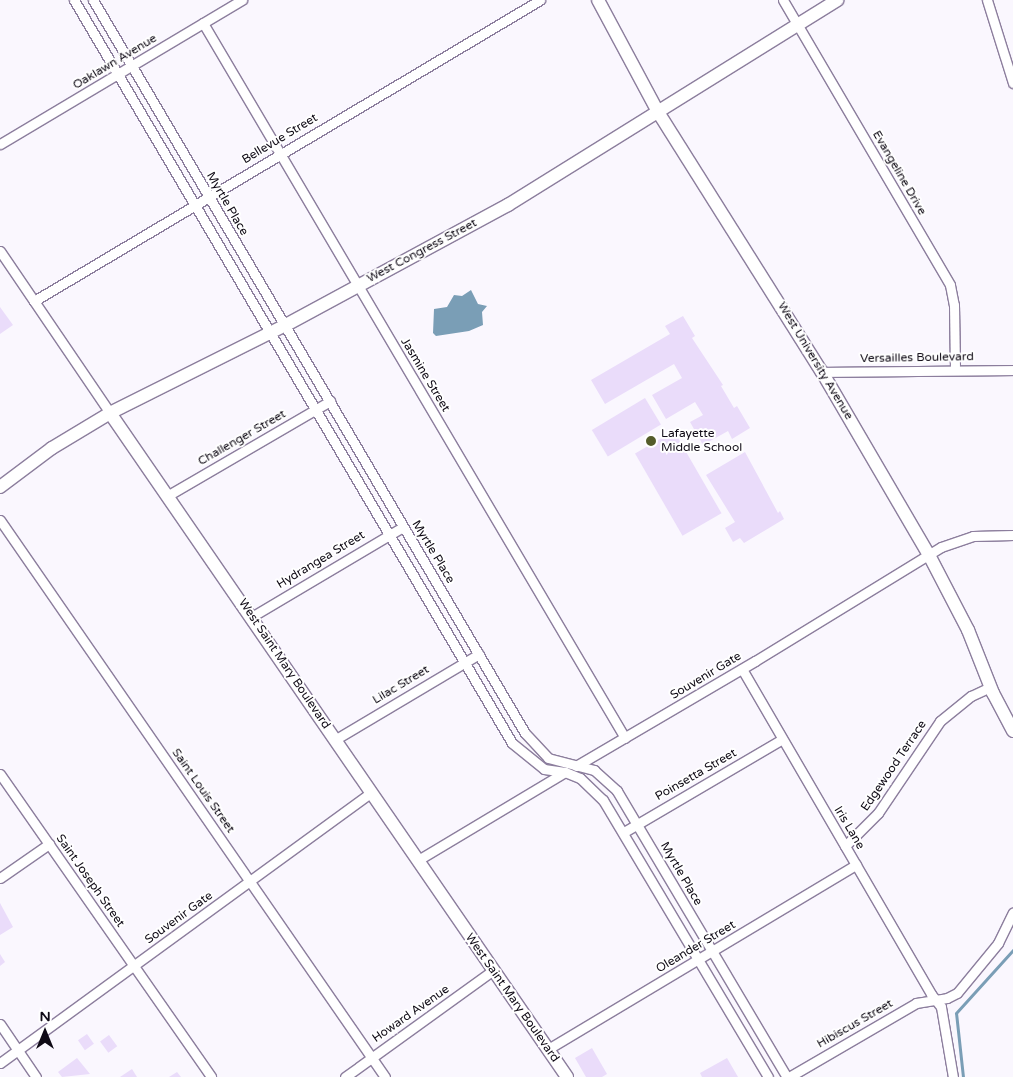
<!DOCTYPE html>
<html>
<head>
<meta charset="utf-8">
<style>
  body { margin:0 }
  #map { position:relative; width:1013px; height:1077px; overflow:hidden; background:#faf7fe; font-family:"Varela Round",sans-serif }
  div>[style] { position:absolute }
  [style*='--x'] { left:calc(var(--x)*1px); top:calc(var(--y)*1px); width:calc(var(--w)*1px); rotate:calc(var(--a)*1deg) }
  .water>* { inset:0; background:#7a9eb6 }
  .stream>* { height:3px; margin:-1.5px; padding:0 1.5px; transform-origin:1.5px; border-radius:1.5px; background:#7a9eb6 }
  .building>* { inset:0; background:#eadcfa; transform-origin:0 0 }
  .roads { filter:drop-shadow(1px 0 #8c7e9d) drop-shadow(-1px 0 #8c7e9d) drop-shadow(0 1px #8c7e9d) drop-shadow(0 -1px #8c7e9d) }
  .street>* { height:9px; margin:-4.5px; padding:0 4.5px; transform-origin:4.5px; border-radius:4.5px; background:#fff }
  .secondary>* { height:12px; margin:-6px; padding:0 6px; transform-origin:6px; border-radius:6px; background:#fff }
  .dots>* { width:14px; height:14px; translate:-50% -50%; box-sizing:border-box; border:2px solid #fff; border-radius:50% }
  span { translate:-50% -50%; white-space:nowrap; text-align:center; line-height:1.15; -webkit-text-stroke:4px #fff; paint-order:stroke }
  .street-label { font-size:12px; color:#0f0a15 }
  .poi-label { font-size:12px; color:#0f0a15 }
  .left { translate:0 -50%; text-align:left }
  .north { position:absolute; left:20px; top:1007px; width:50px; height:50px; -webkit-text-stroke:4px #fff; paint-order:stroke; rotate:0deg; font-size:14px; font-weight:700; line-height:20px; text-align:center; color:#0f0a15 }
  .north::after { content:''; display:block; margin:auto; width:18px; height:22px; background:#0f0a15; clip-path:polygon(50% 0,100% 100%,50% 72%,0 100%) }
</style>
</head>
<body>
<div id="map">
  <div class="water">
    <div style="clip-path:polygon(471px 290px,478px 304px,487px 306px,482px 312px,483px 325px,469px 331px,436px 336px,433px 333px,434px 309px,447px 307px,454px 295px,462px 296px)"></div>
  </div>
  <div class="stream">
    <div style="--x:963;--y:1077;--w:64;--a:-96.2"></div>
    <div style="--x:956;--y:1013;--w:85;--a:-47.9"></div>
  </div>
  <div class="building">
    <div style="clip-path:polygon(0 307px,13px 325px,0 334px)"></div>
    <div style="clip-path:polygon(683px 316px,695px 336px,692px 338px,723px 385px,721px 386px,734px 408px,737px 406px,750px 428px,732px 439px,728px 431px,703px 445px,690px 422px,703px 415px,695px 402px,666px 419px,652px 395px,682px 378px,674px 364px,605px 404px,591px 380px,670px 334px,665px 326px)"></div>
    <div style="left:645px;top:398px;width:31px;height:62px;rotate:59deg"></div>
    <div style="left:674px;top:431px;width:95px;height:45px;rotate:60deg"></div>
    <div style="clip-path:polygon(745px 452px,778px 513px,780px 511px,784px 519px,744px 543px,740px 538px,733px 542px,725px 528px,735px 522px,706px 475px)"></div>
    <div style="clip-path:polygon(0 903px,13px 927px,0 935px)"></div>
    <div style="clip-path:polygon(0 954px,5px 962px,0 966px)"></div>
    <div style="left:87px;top:1034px;width:12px;height:11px;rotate:55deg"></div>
    <div style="left:109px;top:1035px;width:14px;height:11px;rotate:54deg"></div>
    <div style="clip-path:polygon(592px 1048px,607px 1074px,602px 1077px,586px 1077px,575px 1058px)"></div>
    <div style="clip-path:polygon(77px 1058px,90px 1074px,62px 1077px,58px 1072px)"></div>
    <div style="clip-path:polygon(727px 1058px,738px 1077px,702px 1077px,700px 1073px)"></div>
    <div style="clip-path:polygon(132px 1069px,137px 1077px,120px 1077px)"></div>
    <div style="clip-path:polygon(177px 1072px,181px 1077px,169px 1077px)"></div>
  </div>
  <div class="roads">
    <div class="street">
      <div style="--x:74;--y:0;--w:862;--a:59.48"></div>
      <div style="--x:512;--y:743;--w:41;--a:39.1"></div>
      <div style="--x:544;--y:769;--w:21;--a:8"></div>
      <div style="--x:565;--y:772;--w:16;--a:22"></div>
      <div style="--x:580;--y:778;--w:32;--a:44"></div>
      <div style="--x:603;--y:800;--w:322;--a:59.2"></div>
      <div style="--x:93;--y:0;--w:851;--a:59.49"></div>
      <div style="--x:525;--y:733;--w:34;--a:47"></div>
      <div style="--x:548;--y:758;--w:48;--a:14.6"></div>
      <div style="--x:594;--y:770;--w:31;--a:42"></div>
      <div style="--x:617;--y:791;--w:333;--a:59.3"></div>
      <div style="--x:783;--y:0;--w:330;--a:59.6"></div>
      <div style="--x:950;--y:285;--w:20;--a:79"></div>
      <div style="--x:954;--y:305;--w:65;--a:89.1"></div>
      <div style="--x:987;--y:0;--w:87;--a:72.6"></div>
      <div style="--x:203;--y:23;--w:830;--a:59.45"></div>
      <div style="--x:0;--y:144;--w:282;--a:-30.8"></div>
      <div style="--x:0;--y:251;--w:196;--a:55.8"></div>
      <div style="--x:34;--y:301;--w:589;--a:-30.75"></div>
      <div style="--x:822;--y:372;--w:191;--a:-0.6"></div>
      <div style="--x:167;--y:496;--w:189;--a:-30.2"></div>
      <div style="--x:0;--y:520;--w:677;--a:55.35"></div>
      <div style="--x:253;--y:616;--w:174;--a:-30.7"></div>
      <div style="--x:742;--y:669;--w:376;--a:59.8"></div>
      <div style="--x:931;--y:994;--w:16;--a:52"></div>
      <div style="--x:941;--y:1007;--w:71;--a:80.3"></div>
      <div style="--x:336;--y:739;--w:166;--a:-30.7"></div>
      <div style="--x:576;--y:766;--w:208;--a:-30.4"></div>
      <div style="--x:755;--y:661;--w:218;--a:-31.5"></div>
      <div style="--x:941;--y:547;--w:34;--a:-19"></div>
      <div style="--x:973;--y:536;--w:40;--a:-1.4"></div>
      <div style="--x:0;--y:774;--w:369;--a:55.1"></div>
      <div style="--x:624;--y:832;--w:182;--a:-30.4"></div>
      <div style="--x:845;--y:846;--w:47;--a:-45"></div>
      <div style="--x:878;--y:813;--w:111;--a:-56"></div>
      <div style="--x:940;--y:721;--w:40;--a:-39"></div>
      <div style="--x:971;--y:696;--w:21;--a:-25"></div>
      <div style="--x:418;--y:860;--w:171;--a:-30.9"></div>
      <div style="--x:0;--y:878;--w:60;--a:-34.8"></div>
      <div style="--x:0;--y:1024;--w:64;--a:55.8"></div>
      <div style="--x:548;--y:1049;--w:359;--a:-30.9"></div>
      <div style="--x:0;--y:1063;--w:459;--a:-36.1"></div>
      <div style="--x:345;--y:1077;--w:181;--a:-35.8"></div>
      <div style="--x:789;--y:1077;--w:147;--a:-30.2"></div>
      <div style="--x:916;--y:1003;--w:31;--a:-9"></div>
      <div style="--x:947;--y:998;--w:11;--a:-27"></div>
      <div style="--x:957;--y:993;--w:65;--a:-50.6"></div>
      <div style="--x:998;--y:943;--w:34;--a:-64"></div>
    </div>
    <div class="secondary">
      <div style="--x:598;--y:0;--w:127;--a:61.8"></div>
      <div style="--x:658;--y:112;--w:307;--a:57.8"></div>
      <div style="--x:822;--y:372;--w:212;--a:59.7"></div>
      <div style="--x:929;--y:555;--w:85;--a:62.5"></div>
      <div style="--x:968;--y:630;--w:68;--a:68.4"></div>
      <div style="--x:993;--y:693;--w:43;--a:62.2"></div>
      <div style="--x:110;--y:413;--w:806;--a:55.46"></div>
      <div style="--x:0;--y:487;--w:65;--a:-36.9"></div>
      <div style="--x:52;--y:448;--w:68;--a:-31.1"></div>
      <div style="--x:110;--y:413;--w:195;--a:-26.6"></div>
      <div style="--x:284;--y:326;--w:255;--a:-28.4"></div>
      <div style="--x:508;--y:205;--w:388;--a:-31.9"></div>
    </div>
  </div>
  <div class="dots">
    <div style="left:651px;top:441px;background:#545c2b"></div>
  </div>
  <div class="street-label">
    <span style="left:115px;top:62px;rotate:-31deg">Oaklawn Avenue</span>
    <span style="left:280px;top:139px;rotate:-31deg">Bellevue Street</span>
    <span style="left:899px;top:173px;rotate:60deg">Evangeline Drive</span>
    <span style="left:227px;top:204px;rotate:60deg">Myrtle Place</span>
    <span style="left:422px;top:251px;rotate:-28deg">West Congress Street</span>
    <span style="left:917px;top:358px;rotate:-1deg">Versailles Boulevard</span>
    <span style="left:815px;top:361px;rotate:59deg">West University Avenue</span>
    <span style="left:425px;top:375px;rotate:59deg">Jasmine Street</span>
    <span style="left:242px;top:438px;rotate:-30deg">Challenger Street</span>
    <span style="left:433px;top:552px;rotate:59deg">Myrtle Place</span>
    <span style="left:321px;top:560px;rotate:-31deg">Hydrangea Street</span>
    <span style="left:284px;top:664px;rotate:56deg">West Saint Mary Boulevard</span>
    <span style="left:706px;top:676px;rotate:-31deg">Souvenir Gate</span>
    <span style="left:401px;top:685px;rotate:-31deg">Lilac Street</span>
    <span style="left:894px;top:766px;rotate:-56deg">Edgewood Terrace</span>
    <span style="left:696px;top:775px;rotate:-30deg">Poinsetta Street</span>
    <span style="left:203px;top:791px;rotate:55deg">Saint Louis Street</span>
    <span style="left:849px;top:828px;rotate:59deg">Iris Lane</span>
    <span style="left:681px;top:874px;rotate:60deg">Myrtle Place</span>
    <span style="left:90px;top:881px;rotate:55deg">Saint Joseph Street</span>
    <span style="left:179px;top:918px;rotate:-36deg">Souvenir Gate</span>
    <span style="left:696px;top:947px;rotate:-31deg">Oleander Street</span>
    <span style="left:512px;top:998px;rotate:55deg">West Saint Mary Boulevard</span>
    <span style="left:411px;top:1014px;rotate:-35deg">Howard Avenue</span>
    <span style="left:855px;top:1024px;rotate:-30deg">Hibiscus Street</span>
  </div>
  <div class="poi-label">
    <span class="left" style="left:661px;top:441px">Lafayette<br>Middle School</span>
  </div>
  <div class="north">N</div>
</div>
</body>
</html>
